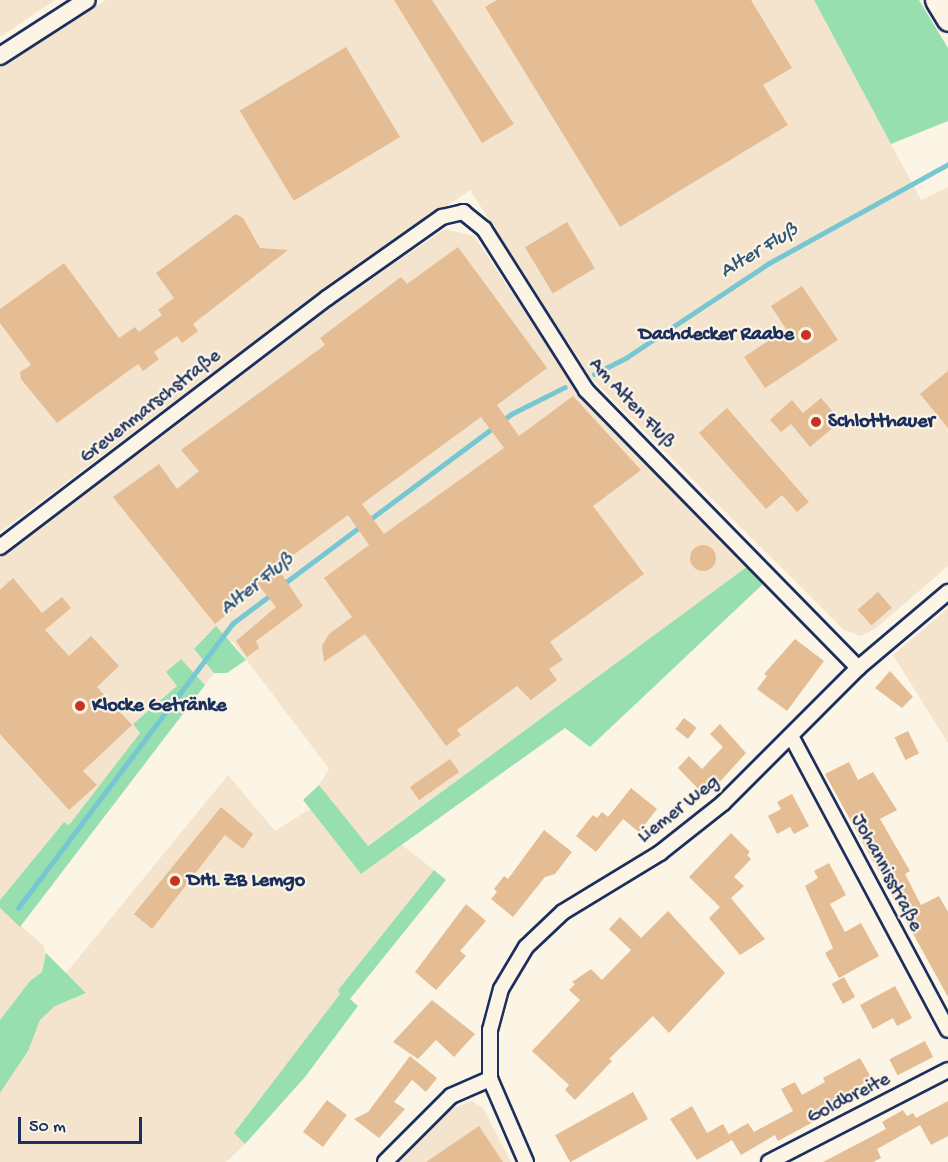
<!DOCTYPE html>
<html>
<head>
<meta charset="utf-8">
<style>
  body { margin:0 }
  #map { position:relative; width:948px; height:1162px; overflow:hidden; background:#fcf5e5; font-family:"Gochi Hand",sans-serif }
  div>[style] { position:absolute }
  [style*='--x'] { left:calc(var(--x)*1px); top:calc(var(--y)*1px); width:calc(var(--w)*1px); rotate:calc(var(--a)*1deg) }
  .built>* { inset:0; background:#f5e4cd }
  .green>* { inset:0; background:#97dfae }
  .stream>* { height:5px; margin:-2.5px; padding:0 2.5px; transform-origin:2.5px; border-radius:2.5px; background:#77c7d3 }
  .building>* { inset:0; background:#e4bd94; transform-origin:0 0 }
  .round { border-radius:50% }
  .roads { filter:drop-shadow(2px 0 #1b2f5e) drop-shadow(-2px 0 #1b2f5e) drop-shadow(0 2px #1b2f5e) drop-shadow(0 -2px #1b2f5e) }
  .minor>* { height:14px; margin:-7px; padding:0 7px; transform-origin:7px; border-radius:7px; background:#fcf5e5 }
  .tertiary>* { height:16px; margin:-8px; padding:0 8px; transform-origin:8px; border-radius:8px; background:#fcf5e5 }
  .primary>* { height:21px; margin:-10.5px; padding:0 10.5px; transform-origin:10.5px; border-radius:10.5px; background:#fcf5e5 }
  .dots>* { width:16px; height:16px; translate:-50% -50%; box-sizing:border-box; border:3px solid #fcf5e5; border-radius:50% }
  span { translate:-50% -50%; white-space:nowrap; text-align:center; line-height:1.15; -webkit-text-stroke:4.5px #fcf5e5; paint-order:stroke }
  .poi-label { font-size:20px; color:#1b2f5e; font-weight:700 }
  .right { translate:-100% -50%; text-align:right }
  .left { translate:0 -50%; text-align:left }
  .street-label { font-size:20px; color:#1b2f5e }
  .water-label { font-size:21px; color:#32557b; font-style:italic }
  .scale { position:absolute; left:18px; top:1117px; width:124px; height:27px; box-sizing:border-box; border:3px solid #1b2f5e; border-top:0; padding-left:8px; font-size:18px; line-height:21px; white-space:nowrap; color:#1b2f5e; -webkit-text-stroke:4px #fcf5e5; paint-order:stroke }
</style>
</head>
<body>
<div id="map">
  <div class="built">
    <div style="clip-path:polygon(0 0,55px 0,0 37px)"></div>
    <div style="clip-path:polygon(106px 0,814px 0,921px 200px,948px 187px,948px 566px,875px 629px,861px 636px,844px 630px,591px 378px,470px 190px,317px 295px,0 532px,0 67px)"></div>
    <div style="clip-path:polygon(445px 229px,474px 236px,578px 392px,748px 566px,367px 846px,319px 785px,329px 769px,233px 642px,202px 637px,204px 640px,194px 649px,214px 673px,205px 685px,181px 659px,166px 672px,177px 686px,133px 724px,141px 733px,68px 826px,64px 822px,0 900px,0 558px,333px 305px)"></div>
    <div style="clip-path:polygon(948px 608px,948px 743px,893px 655px)"></div>
    <div style="clip-path:polygon(228px 775px,275px 831px,310px 809px,361px 874px,402px 845px,434px 870px,338px 990px,340px 994px,234px 1133px,245px 1144px,226px 1162px,0 1162px,0 1093px,28px 1051px,40px 1020px,55px 1006px,86px 993px,66px 973px)"></div>
    <div style="clip-path:polygon(0 908px,43px 945px,47px 957px,42px 972px,30px 981px,0 1020px)"></div>
    <div style="clip-path:polygon(472px 1101px,483px 1108px,511px 1162px,400px 1162px,451px 1109px)"></div>
  </div>
  <div class="green">
    <div style="clip-path:polygon(814px 0,919px 0,948px 48px,948px 121px,891px 144px)"></div>
    <div style="clip-path:polygon(748px 566px,765px 582px,590px 747px,565px 728px,361px 874px,303px 800px,319px 785px,368px 846px)"></div>
    <div style="clip-path:polygon(216px 626px,246px 660px,227px 673px,214px 673px,194px 649px)"></div>
    <div style="clip-path:polygon(181px 659px,205px 685px,20px 927px,0 908px,0 900px,64px 822px,69px 825px,140px 733px,133px 724px,177px 686px,166px 672px)"></div>
    <div style="clip-path:polygon(434px 870px,446px 880px,350px 999px,358px 1006px,305px 1077px,245px 1144px,234px 1133px,340px 994px,338px 990px)"></div>
    <div style="clip-path:polygon(46px 953px,86px 993px,55px 1006px,40px 1020px,28px 1051px,0 1093px,0 1020px,30px 981px,42px 972px)"></div>
  </div>
  <div class="stream">
    <div style="--x:594;--y:374;--w:37;--a:-27"></div>
    <div style="--x:627;--y:357;--w:170;--a:-33.5"></div>
    <div style="--x:769;--y:263;--w:205;--a:-28.9"></div>
    <div style="--x:369;--y:520;--w:177;--a:-36.7"></div>
    <div style="--x:511;--y:414;--w:60;--a:-26.6"></div>
    <div style="--x:282;--y:585;--w:99;--a:-36.8"></div>
    <div style="--x:18;--y:908;--w:357;--a:-53"></div>
    <div style="--x:233;--y:623;--w:50;--a:-36.9"></div>
  </div>
  <div class="building">
    <div style="clip-path:polygon(394px 0,432px 0,514px 124px,482px 143px)"></div>
    <div style="clip-path:polygon(497px 0,751px 0,792px 68px,763px 85px,788px 125px,620px 227px,485px 7px)"></div>
    <div style="left:346px;top:47px;width:105px;height:124px;rotate:59deg"></div>
    <div style="clip-path:polygon(236px 214px,243px 218px,260px 248px,288px 250px,193px 324px,198px 331px,182px 343px,177px 336px,154px 352px,159px 359px,143px 371px,138px 364px,57px 423px,21px 379px,20px 372px,31px 365px,0 323px,0 309px,64px 263px,119px 338px,135px 327px,139px 332px,162px 315px,158px 310px,174px 298px,156px 273px)"></div>
    <div style="left:567px;top:222px;width:54px;height:49px;rotate:59deg"></div>
    <div style="clip-path:polygon(evenodd,458px 247px,547px 368px,497px 405px,519px 436px,573px 396px,641px 470px,593px 506px,644px 574px,550px 642px,563px 660px,549px 669px,557px 680px,531px 700px,517px 686px,457px 730px,461px 735px,446px 746px,365px 634px,324px 662px,322px 646px,329px 634px,352px 617px,324px 578px,369px 545px,348px 515px,277px 567px,303px 606px,256px 641px,259px 648px,247px 657px,236px 641px,276px 607px,260px 587px,215px 624px,113px 497px,159px 464px,177px 489px,199px 471px,181px 450px,325px 345px,320px 338px,401px 277px,407px 284px,458px 247px,481px 417px,504px 448px,384px 534px,362px 504px,481px 417px)"></div>
    <div style="clip-path:polygon(802px 286px,838px 340px,765px 388px,744px 357px,786px 329px,771px 306px)"></div>
    <div style="clip-path:polygon(948px 371px,948px 428px,920px 394px)"></div>
    <div style="clip-path:polygon(821px 398px,841px 421px,810px 447px,791px 424px,781px 432px,770px 420px,792px 400px,803px 413px)"></div>
    <div style="clip-path:polygon(727px 408px,809px 502px,797px 512px,782px 495px,766px 509px,699px 433px)"></div>
    <div class="round" style="left:690px;top:545px;width:26px;height:26px"></div>
    <div style="clip-path:polygon(13px 578px,42px 613px,62px 597px,71px 608px,45px 630px,69px 656px,91px 636px,119px 666px,97px 687px,132px 725px,83px 771px,97px 785px,69px 810px,0 734px,0 590px)"></div>
    <div style="left:878px;top:592px;width:21px;height:27px;rotate:49deg"></div>
    <div style="clip-path:polygon(795px 639px,824px 661px,787px 711px,757px 689px,767px 676px,764px 674px)"></div>
    <div style="clip-path:polygon(890px 671px,913px 697px,902px 708px,875px 688px)"></div>
    <div style="left:684px;top:718px;width:16px;height:14px;rotate:38deg"></div>
    <div style="clip-path:polygon(720px 724px,746px 753px,706px 797px,678px 768px,689px 756px,702px 769px,723px 747px,710px 734px)"></div>
    <div style="left:908px;top:731px;width:25px;height:15px;rotate:64deg"></div>
    <div style="left:450px;top:759px;width:16px;height:49px;rotate:55deg"></div>
    <div style="clip-path:polygon(849px 762px,858px 780px,873px 772px,897px 810px,880px 819px,910px 871px,905px 874px,921px 905px,939px 896px,948px 912px,948px 997px,825px 774px)"></div>
    <div style="clip-path:polygon(631px 788px,657px 809px,639px 832px,623px 819px,596px 852px,576px 836px,593px 815px,597px 818px,602px 812px,608px 817px)"></div>
    <div style="clip-path:polygon(792px 794px,809px 826px,794px 834px,790px 827px,777px 834px,768px 816px,781px 809px,777px 802px)"></div>
    <div style="clip-path:polygon(221px 807px,253px 834px,243px 849px,225px 835px,152px 929px,134px 914px)"></div>
    <div style="clip-path:polygon(544px 830px,572px 852px,555px 874px,545px 877px,513px 917px,491px 899px,497px 892px,494px 889px,504px 876px,508px 879px)"></div>
    <div style="clip-path:polygon(731px 833px,750px 852px,747px 855px,751px 859px,734px 877px,744px 886px,731px 898px,765px 939px,740px 955px,709px 918px,720px 907px,689px 877px)"></div>
    <div style="clip-path:polygon(829px 863px,846px 895px,830px 904px,845px 932px,861px 923px,879px 956px,839px 978px,825px 953px,833px 948px,805px 886px,818px 878px,814px 871px)"></div>
    <div style="clip-path:polygon(466px 904px,486px 921px,460px 951px,466px 956px,436px 990px,415px 972px)"></div>
    <div style="clip-path:polygon(668px 911px,725px 973px,669px 1033px,653px 1016px,609px 1059px,612px 1061px,575px 1100px,565px 1090px,569px 1085px,532px 1051px,580px 1000px,569px 990px,575px 984px,572px 982px,591px 969px,602px 980px,631px 950px,609px 929px,620px 917px,641px 938px)"></div>
    <div style="left:844px;top:977px;width:23px;height:14px;rotate:61deg"></div>
    <div style="clip-path:polygon(895px 986px,912px 1018px,897px 1026px,893px 1018px,873px 1029px,860px 1005px)"></div>
    <div style="clip-path:polygon(432px 1000px,475px 1034px,454px 1057px,436px 1040px,418px 1059px,393px 1042px)"></div>
    <div style="left:925px;top:1041px;width:18px;height:40px;rotate:63deg"></div>
    <div style="clip-path:polygon(410px 1056px,437px 1078px,426px 1092px,412px 1080px,394px 1102px,405px 1109px,379px 1138px,354px 1119px,368px 1112px)"></div>
    <div style="clip-path:polygon(860px 1058px,872px 1079px,849px 1091px,854px 1100px,778px 1141px,775px 1135px,741px 1155px,732px 1140px,697px 1160px,670px 1119px,692px 1106px,707px 1133px,723px 1124px,731px 1138px,729px 1134px,748px 1123px,754px 1132px,793px 1111px,781px 1089px,795px 1082px,802px 1095px,825px 1082px,823px 1078px)"></div>
    <div style="left:633px;top:1092px;width:31px;height:89px;rotate:61deg"></div>
    <div style="left:327px;top:1100px;width:25px;height:40px;rotate:37deg"></div>
    <div style="clip-path:polygon(948px 1101px,948px 1136px,931px 1145px,920px 1125px,877px 1149px,881px 1158px,873px 1162px,823px 1162px,886px 1129px,882px 1122px,903px 1110px,907px 1116px,913px 1113px,916px 1118px)"></div>
    <div style="clip-path:polygon(479px 1126px,503px 1162px,426px 1162px)"></div>
  </div>
  <div class="roads">
    <div class="minor">
      <div style="--x:0;--y:547;--w:411;--a:-37.3"></div>
      <div style="--x:327;--y:298;--w:141;--a:-35.2"></div>
      <div style="--x:442;--y:217;--w:22;--a:-13"></div>
      <div style="--x:463;--y:212;--w:27;--a:39"></div>
      <div style="--x:484;--y:229;--w:191;--a:57.6"></div>
      <div style="--x:586;--y:390;--w:389;--a:45.6"></div>
      <div style="--x:791;--y:736;--w:333;--a:61.9"></div>
      <div style="--x:385;--y:1162;--w:93;--a:-45"></div>
      <div style="--x:451;--y:1096;--w:43;--a:-23.6"></div>
      <div style="--x:526;--y:1162;--w:90;--a:-113.4"></div>
      <div style="--x:490;--y:1079;--w:49;--a:-90"></div>
      <div style="--x:490;--y:1030;--w:42;--a:-75"></div>
      <div style="--x:501;--y:989;--w:49;--a:-59.2"></div>
      <div style="--x:526;--y:947;--w:51;--a:-43.4"></div>
      <div style="--x:563;--y:912;--w:114;--a:-31.3"></div>
      <div style="--x:660;--y:853;--w:80;--a:-38.4"></div>
      <div style="--x:723;--y:803;--w:191;--a:-45"></div>
      <div style="--x:858;--y:668;--w:118;--a:-40.2"></div>
      <div style="--x:769;--y:1162;--w:201;--a:-27.2"></div>
    </div>
    <div class="tertiary">
      <div style="--x:0;--y:56;--w:103;--a:-32.8"></div>
    </div>
    <div class="primary">
      <div style="--x:936;--y:0;--w:23;--a:59"></div>
    </div>
  </div>
  <div class="dots">
    <div style="left:806px;top:335px;background:#c8321e"></div>
    <div style="left:816px;top:422px;background:#c8321e"></div>
    <div style="left:80px;top:706px;background:#c8321e"></div>
    <div style="left:175px;top:881px;background:#c8321e"></div>
  </div>
  <div class="poi-label">
    <span class="right" style="left:794px;top:335px">Dachdecker Raabe</span>
    <span class="left" style="left:828px;top:422px">Schlotthauer</span>
    <span class="left" style="left:92px;top:706px">Klocke Getränke</span>
    <span class="left" style="left:187px;top:881px">DHL ZB Lemgo</span>
  </div>
  <div class="street-label">
    <span style="left:631px;top:404px;rotate:47deg">Am Alten Fluß</span>
    <span style="left:151px;top:407px;rotate:-38deg">Grevenmarschstraße</span>
    <span style="left:679px;top:810px;rotate:-38deg">Liemer Weg</span>
    <span style="left:886px;top:873px;rotate:62deg">Johannisstraße</span>
    <span style="left:849px;top:1099px;rotate:-27deg">Goldbreite</span>
  </div>
  <div class="water-label">
    <span style="left:760px;top:252px;rotate:-31deg">Alter Fluß</span>
    <span style="left:258px;top:585px;rotate:-38deg">Alter Fluß</span>
  </div>
  <div class="scale">50 m</div>
</div>
</body>
</html>
